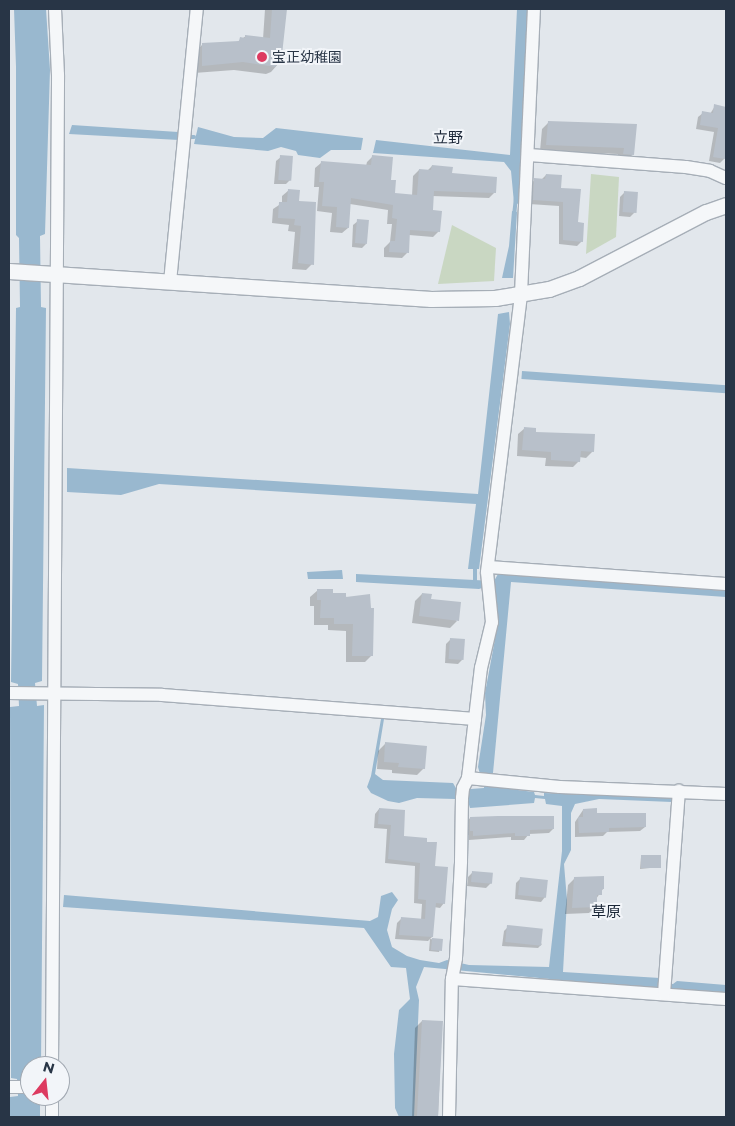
<!DOCTYPE html>
<html>
<head>
<meta charset="utf-8">
<style>
  body { margin:0 }
  #map { position:relative; width:735px; height:1126px; overflow:hidden; background:#e2e7ec; font-family:Montserrat,"Noto Sans JP",sans-serif }
  div>[style] { position:absolute }
  [style*='--x'] { left:calc(var(--x)*1px); top:calc(var(--y)*1px); width:calc(var(--w)*1px); rotate:calc(var(--a)*1deg) }
  .green>* { inset:0; background:#c9d7c2 }
  .water>* { inset:0; background:#99b8cf; transform-origin:0 0 }
  .shadow>* { inset:0; background:#0003 }
  .stream>* { height:4px; margin:-2px; padding:0 2px; transform-origin:2px; border-radius:2px; background:#99b8cf }
  .building>* { inset:0; background:#b8c0ca; transform-origin:0 0 }
  .roads { filter:drop-shadow(1px 0 #a6aeb7) drop-shadow(-1px 0 #a6aeb7) drop-shadow(0 1px #a6aeb7) drop-shadow(0 -1px #a6aeb7) }
  .minor>* { height:12px; margin:-6px; padding:0 6px; transform-origin:6px; border-radius:6px; background:#f5f7f9 }
  .tertiary>* { height:15px; margin:-7.5px; padding:0 7.5px; transform-origin:7.5px; border-radius:7.5px; background:#f5f7f9 }
  .dots>* { width:14px; height:14px; translate:-50% -50%; box-sizing:border-box; border:2px solid #f2f5f9; border-radius:50% }
  span { translate:-50% -50%; white-space:nowrap; text-align:center; line-height:1.15; -webkit-text-stroke:4px #f2f5f9; paint-order:stroke }
  .poi-label { font-size:14px; color:#283546 }
  .left { translate:0 -50%; text-align:left }
  .neighbourhood-label { font-size:15px; color:#1a2637 }
  .frame { position:absolute; inset:0; border:10px solid #283546; pointer-events:none }
  .north { position:absolute; left:20px; top:1056px; width:50px; height:50px; box-sizing:border-box; background:#f2f5f9; border:1px solid #a1a8b1; border-radius:50%; rotate:16deg; font-size:14px; font-weight:700; line-height:20px; text-align:center; color:#283546 }
  .north::after { content:''; display:block; margin:auto; width:18px; height:22px; background:#dd3a60; clip-path:polygon(50% 0,100% 100%,50% 72%,0 100%) }
</style>
</head>
<body>
<div id="map">
  <div class="green">
    <div style="clip-path:polygon(591px 174px,619px 177px,616px 237px,586px 254px)"></div>
    <div style="clip-path:polygon(452px 225px,496px 248px,494px 281px,438px 284px)"></div>
  </div>
  <div class="water">
    <div style="clip-path:polygon(14px 9px,46px 9px,50px 70px,45px 234px,40px 236px,41px 307px,46px 308px,42px 681px,35px 683px,37px 706px,44px 705px,41px 1066px,30px 1066px,30px 1096px,40px 1098px,40px 1117px,9px 1117px,10px 1097px,18px 1096px,17px 1079px,11px 1078px,10px 707px,19px 706px,18px 684px,11px 682px,16px 308px,20px 307px,19px 238px,16px 235px,16px 67px)"></div>
    <div style="clip-path:polygon(517px 9px,528px 9px,519px 204px,514px 203px,511px 171px,504px 162px,373px 153px,376px 140px,510px 155px)"></div>
    <div style="clip-path:polygon(72px 125px,178px 132px,179px 140px,69px 134px)"></div>
    <div style="clip-path:polygon(198px 127px,234px 137px,263px 138px,276px 128px,363px 138px,361px 150px,331px 150px,320px 158px,298px 155px,296px 151px,281px 147px,268px 151px,194px 144px)"></div>
    <div style="clip-path:polygon(512px 211px,517px 212px,513px 278px,502px 278px,509px 246px)"></div>
    <div style="clip-path:polygon(509px 312px,510px 324px,479px 569px,468px 569px,476px 504px,159px 484px,121px 495px,67px 492px,67px 468px,478px 494px,498px 314px)"></div>
    <div style="left:522px;top:371px;width:205px;height:8px;rotate:4deg"></div>
    <div style="clip-path:polygon(342px 570px,343px 579px,308px 579px,307px 572px)"></div>
    <div style="clip-path:polygon(356px 574px,494px 581px,498px 574px,726px 591px,726px 597px,511px 582px,493px 773px,489px 773px,487px 786px,534px 792px,535px 795px,544px 796px,544px 793px,670px 797px,672px 802px,599px 799px,575px 804px,571px 813px,571px 850px,564px 864px,567px 900px,563px 972px,660px 978px,660px 983px,673px 984px,677px 981px,726px 985px,726px 994px,675px 990px,670px 987px,659px 986px,655px 989px,424px 967px,416px 987px,419px 1000px,414px 1117px,399px 1117px,395px 1108px,394px 1054px,399px 1010px,410px 999px,406px 968px,391px 967px,364px 928px,63px 907px,64px 895px,370px 921px,378px 917px,381px 896px,392px 892px,398px 900px,392px 909px,387px 930px,392px 947px,407px 956px,420px 960px,439px 963px,447px 960px,469px 965px,549px 967px,562px 851px,562px 806px,546px 804px,545px 799px,535px 798px,534px 803px,470px 808px,466px 795px,455px 795px,455px 799px,417px 798px,399px 803px,388px 801px,371px 793px,367px 787px,371px 776px,381px 719px,384px 719px,375px 774px,383px 780px,453px 783px,457px 790px,484px 788px,484px 774px,480px 774px,478px 767px,486px 715px,485px 693px,498px 623px,485px 587px,479px 589px,356px 582px)"></div>
  </div>
  <div class="shadow">
    <div style="clip-path:polygon(265px 9px,285px 9px,279px 63px,271px 72px,266px 74px,234px 70px,194px 73px,194px 53px,202px 45px,237px 42px,246px 36px,263px 39px)"></div>
    <div style="clip-path:polygon(715px 106px,726px 108px,726px 145px,724px 159px,720px 163px,709px 161px,714px 132px,696px 129px,698px 117px,703px 113px,710px 114px)"></div>
    <div style="clip-path:polygon(548px 123px,635px 126px,633px 154px,626px 161px,617px 160px,618px 154px,540px 151px,542px 129px)"></div>
    <div style="clip-path:polygon(373px 156px,390px 181px,393px 194px,412px 196px,413px 176px,419px 170px,427px 171px,432px 166px,495px 192px,489px 198px,432px 196px,431px 212px,439px 231px,433px 237px,409px 235px,407px 253px,402px 258px,384px 257px,384px 248px,390px 242px,392px 224px,387px 224px,388px 210px,350px 204px,348px 228px,342px 233px,330px 232px,332px 213px,317px 211px,319px 187px,314px 187px,315px 168px,321px 163px,366px 166px,367px 162px)"></div>
    <div style="clip-path:polygon(281px 157px,290px 180px,286px 184px,274px 184px,276px 161px)"></div>
    <div style="clip-path:polygon(546px 175px,560px 189px,577px 224px,582px 241px,577px 246px,559px 244px,559px 206px,529px 204px,530px 184px,535px 180px,541px 180px)"></div>
    <div style="clip-path:polygon(289px 190px,298px 202px,312px 264px,306px 270px,292px 269px,295px 232px,288px 231px,289px 225px,272px 223px,273px 209px,282px 203px,282px 196px)"></div>
    <div style="clip-path:polygon(625px 192px,635px 212px,630px 217px,619px 216px,620px 197px)"></div>
    <div style="clip-path:polygon(358px 221px,366px 244px,362px 248px,352px 247px,353px 225px)"></div>
    <div style="clip-path:polygon(525px 428px,534px 433px,593px 451px,586px 458px,579px 457px,579px 461px,573px 467px,545px 466px,546px 458px,517px 456px,518px 434px)"></div>
    <div style="clip-path:polygon(318px 590px,331px 594px,345px 594px,372px 655px,365px 662px,346px 662px,346px 631px,328px 630px,328px 625px,314px 625px,314px 606px,310px 606px,310px 597px)"></div>
    <div style="clip-path:polygon(422px 594px,430px 600px,457px 621px,450px 628px,412px 623px,415px 601px)"></div>
    <div style="clip-path:polygon(451px 639px,462px 660px,458px 664px,445px 663px,446px 644px)"></div>
    <div style="clip-path:polygon(385px 744px,424px 768px,417px 775px,392px 773px,392px 770px,377px 769px,378px 751px)"></div>
    <div style="clip-path:polygon(379px 809px,402px 837px,434px 868px,444px 903px,440px 908px,434px 907px,432px 937px,428px 941px,395px 939px,397px 923px,401px 919px,421px 920px,422px 904px,414px 903px,415px 866px,385px 863px,387px 829px,374px 828px,375px 814px)"></div>
    <div style="clip-path:polygon(583px 810px,645px 827px,640px 831px,607px 832px,603px 836px,575px 837px,575px 822px)"></div>
    <div style="clip-path:polygon(470px 818px,553px 829px,549px 833px,529px 834px,524px 840px,511px 840px,511px 837px,469px 840px,469px 835px,466px 835px,466px 823px)"></div>
    <div style="clip-path:polygon(641px 857px,660px 867px,640px 869px)"></div>
    <div style="clip-path:polygon(473px 872px,491px 883px,486px 888px,467px 886px,468px 877px)"></div>
    <div style="clip-path:polygon(521px 878px,545px 897px,541px 902px,515px 899px,516px 883px)"></div>
    <div style="clip-path:polygon(575px 878px,603px 889px,596px 899px,596px 906px,589px 913px,565px 914px,568px 885px)"></div>
    <div style="clip-path:polygon(508px 927px,542px 944px,538px 948px,502px 946px,504px 931px)"></div>
    <div style="clip-path:polygon(430px 939px,442px 940px,439px 952px,429px 951px)"></div>
    <div style="clip-path:polygon(422px 1021px,442px 1022px,438px 1117px,412px 1117px,415px 1028px)"></div>
  </div>
  <div class="stream">
    <div style="--x:186;--y:137;--w:8;--a:0"></div>
    <div style="--x:514;--y:216;--w:18;--a:-84"></div>
    <div style="--x:475;--y:564;--w:20;--a:90"></div>
  </div>
  <div class="building">
    <div style="clip-path:polygon(272px 9px,287px 9px,281px 64px,276px 63px,276px 67px,243px 62px,202px 66px,202px 43px,239px 41px,240px 37px,245px 38px,245px 35px,270px 38px)"></div>
    <div style="clip-path:polygon(714px 104px,726px 107px,725px 159px,713px 157px,718px 128px,700px 125px,702px 111px,713px 113px)"></div>
    <div style="clip-path:polygon(548px 121px,637px 124px,634px 155px,623px 154px,624px 148px,546px 145px)"></div>
    <div style="left:280px;top:155px;width:13px;height:25px;rotate:4deg"></div>
    <div style="clip-path:polygon(372px 155px,393px 157px,391px 180px,396px 180px,395px 193px,417px 195px,419px 169px,431px 170px,432px 165px,453px 167px,452px 173px,497px 177px,496px 193px,434px 191px,433px 210px,442px 211px,440px 232px,410px 230px,409px 253px,389px 252px,390px 241px,395px 241px,397px 219px,392px 218px,393px 205px,351px 198px,349px 228px,336px 227px,337px 207px,322px 206px,324px 182px,319px 182px,321px 161px,371px 165px)"></div>
    <div style="clip-path:polygon(546px 174px,562px 175px,561px 188px,581px 189px,578px 222px,584px 223px,583px 242px,563px 240px,563px 202px,533px 200px,534px 178px,545px 179px)"></div>
    <div style="clip-path:polygon(288px 189px,300px 190px,299px 201px,316px 202px,314px 265px,298px 263px,301px 226px,294px 225px,295px 219px,278px 218px,279px 202px,287px 202px)"></div>
    <div style="left:624px;top:191px;width:14px;height:21px;rotate:4deg"></div>
    <div style="left:357px;top:219px;width:12px;height:24px;rotate:5deg"></div>
    <div style="clip-path:polygon(524px 427px,536px 428px,536px 432px,595px 434px,594px 452px,581px 451px,580px 462px,551px 460px,551px 452px,522px 450px)"></div>
    <div style="clip-path:polygon(317px 589px,333px 589px,333px 593px,346px 593px,346px 597px,370px 594px,371px 608px,374px 608px,373px 656px,352px 656px,353px 624px,334px 624px,334px 618px,320px 618px,321px 600px,317px 600px)"></div>
    <div style="clip-path:polygon(422px 593px,432px 594px,431px 599px,461px 602px,459px 621px,419px 616px)"></div>
    <div style="left:450px;top:638px;width:15px;height:21px;rotate:4deg"></div>
    <div style="clip-path:polygon(385px 742px,427px 746px,425px 769px,398px 767px,399px 763px,384px 762px)"></div>
    <div style="clip-path:polygon(379px 808px,405px 810px,404px 836px,427px 838px,427px 842px,437px 842px,435px 866px,448px 867px,445px 904px,436px 903px,433px 937px,399px 935px,401px 917px,425px 919px,426px 900px,418px 899px,420px 863px,388px 859px,391px 825px,378px 824px)"></div>
    <div style="clip-path:polygon(597px 808px,597px 813px,646px 813px,646px 827px,609px 828px,609px 832px,579px 833px,578px 817px,583px 817px,583px 809px)"></div>
    <div style="clip-path:polygon(498px 816px,554px 816px,554px 829px,530px 830px,530px 836px,515px 836px,515px 833px,473px 836px,473px 831px,470px 831px,470px 817px)"></div>
    <div style="left:661px;top:855px;width:13px;height:20px;rotate:90deg"></div>
    <div style="left:472px;top:871px;width:21px;height:11px;rotate:5deg"></div>
    <div style="clip-path:polygon(604px 876px,604px 889px,602px 889px,602px 895px,597px 895px,597px 907px,572px 908px,574px 877px)"></div>
    <div style="left:520px;top:877px;width:28px;height:18px;rotate:6deg"></div>
    <div style="left:507px;top:925px;width:36px;height:17px;rotate:6deg"></div>
    <div style="left:432px;top:938px;width:11px;height:12px;rotate:5deg"></div>
    <div style="left:422px;top:1020px;width:21px;height:97px;rotate:3deg"></div>
  </div>
  <div class="roads">
    <div class="minor">
      <div style="--x:529;--y:155;--w:157;--a:4.4"></div>
      <div style="--x:686;--y:167;--w:24;--a:9"></div>
      <div style="--x:710;--y:171;--w:17;--a:24"></div>
      <div style="--x:170;--y:282;--w:274;--a:-84.4"></div>
      <div style="--x:488;--y:567;--w:239;--a:4.1"></div>
      <div style="--x:9;--y:693;--w:153;--a:0.7"></div>
      <div style="--x:162;--y:695;--w:314;--a:4.4"></div>
      <div style="--x:468;--y:778;--w:92;--a:5.6"></div>
      <div style="--x:560;--y:787;--w:166;--a:2.4"></div>
      <div style="--x:452;--y:979;--w:275;--a:4.2"></div>
      <div style="--x:664;--y:994;--w:204;--a:-85.8"></div>
      <div style="--x:52;--y:1066;--w:991;--a:-89.65"></div>
      <div style="--x:58;--y:75;--w:66;--a:-92.6"></div>
      <div style="--x:9;--y:1087;--w:21;--a:0"></div>
      <div style="--x:52;--y:1117;--w:21;--a:-90"></div>
      <div style="--x:449;--y:1117;--w:138;--a:-88.8"></div>
      <div style="--x:452;--y:979;--w:21;--a:-79"></div>
      <div style="--x:456;--y:958;--w:97;--a:-87"></div>
      <div style="--x:461;--y:861;--w:63;--a:-89.1"></div>
      <div style="--x:462;--y:798;--w:10;--a:-84"></div>
      <div style="--x:463;--y:788;--w:11;--a:-63"></div>
      <div style="--x:468;--y:778;--w:111;--a:-83.3"></div>
      <div style="--x:481;--y:668;--w:47;--a:-76.6"></div>
      <div style="--x:492;--y:622;--w:50;--a:-95.7"></div>
      <div style="--x:487;--y:572;--w:280;--a:-83"></div>
      <div style="--x:521;--y:294;--w:285;--a:-87.4"></div>
    </div>
    <div class="tertiary">
      <div style="--x:9;--y:271;--w:423;--a:3.8"></div>
      <div style="--x:431;--y:299;--w:64;--a:-0.9"></div>
      <div style="--x:495;--y:298;--w:55;--a:-9.5"></div>
      <div style="--x:549;--y:289;--w:32;--a:-20"></div>
      <div style="--x:579;--y:278;--w:143;--a:-27.5"></div>
      <div style="--x:706;--y:212;--w:21;--a:-19"></div>
    </div>
  </div>
  <div class="dots">
    <div style="left:262px;top:57px;background:#dd3a60"></div>
  </div>
  <div class="poi-label">
    <span class="left" style="left:272px;top:57px">宝正幼稚園</span>
  </div>
  <div class="neighbourhood-label">
    <span style="left:448px;top:138px">立野</span>
    <span style="left:606px;top:912px">草原</span>
  </div>
  <div class="frame"></div>
  <div class="north">N</div>
</div>
</body>
</html>
